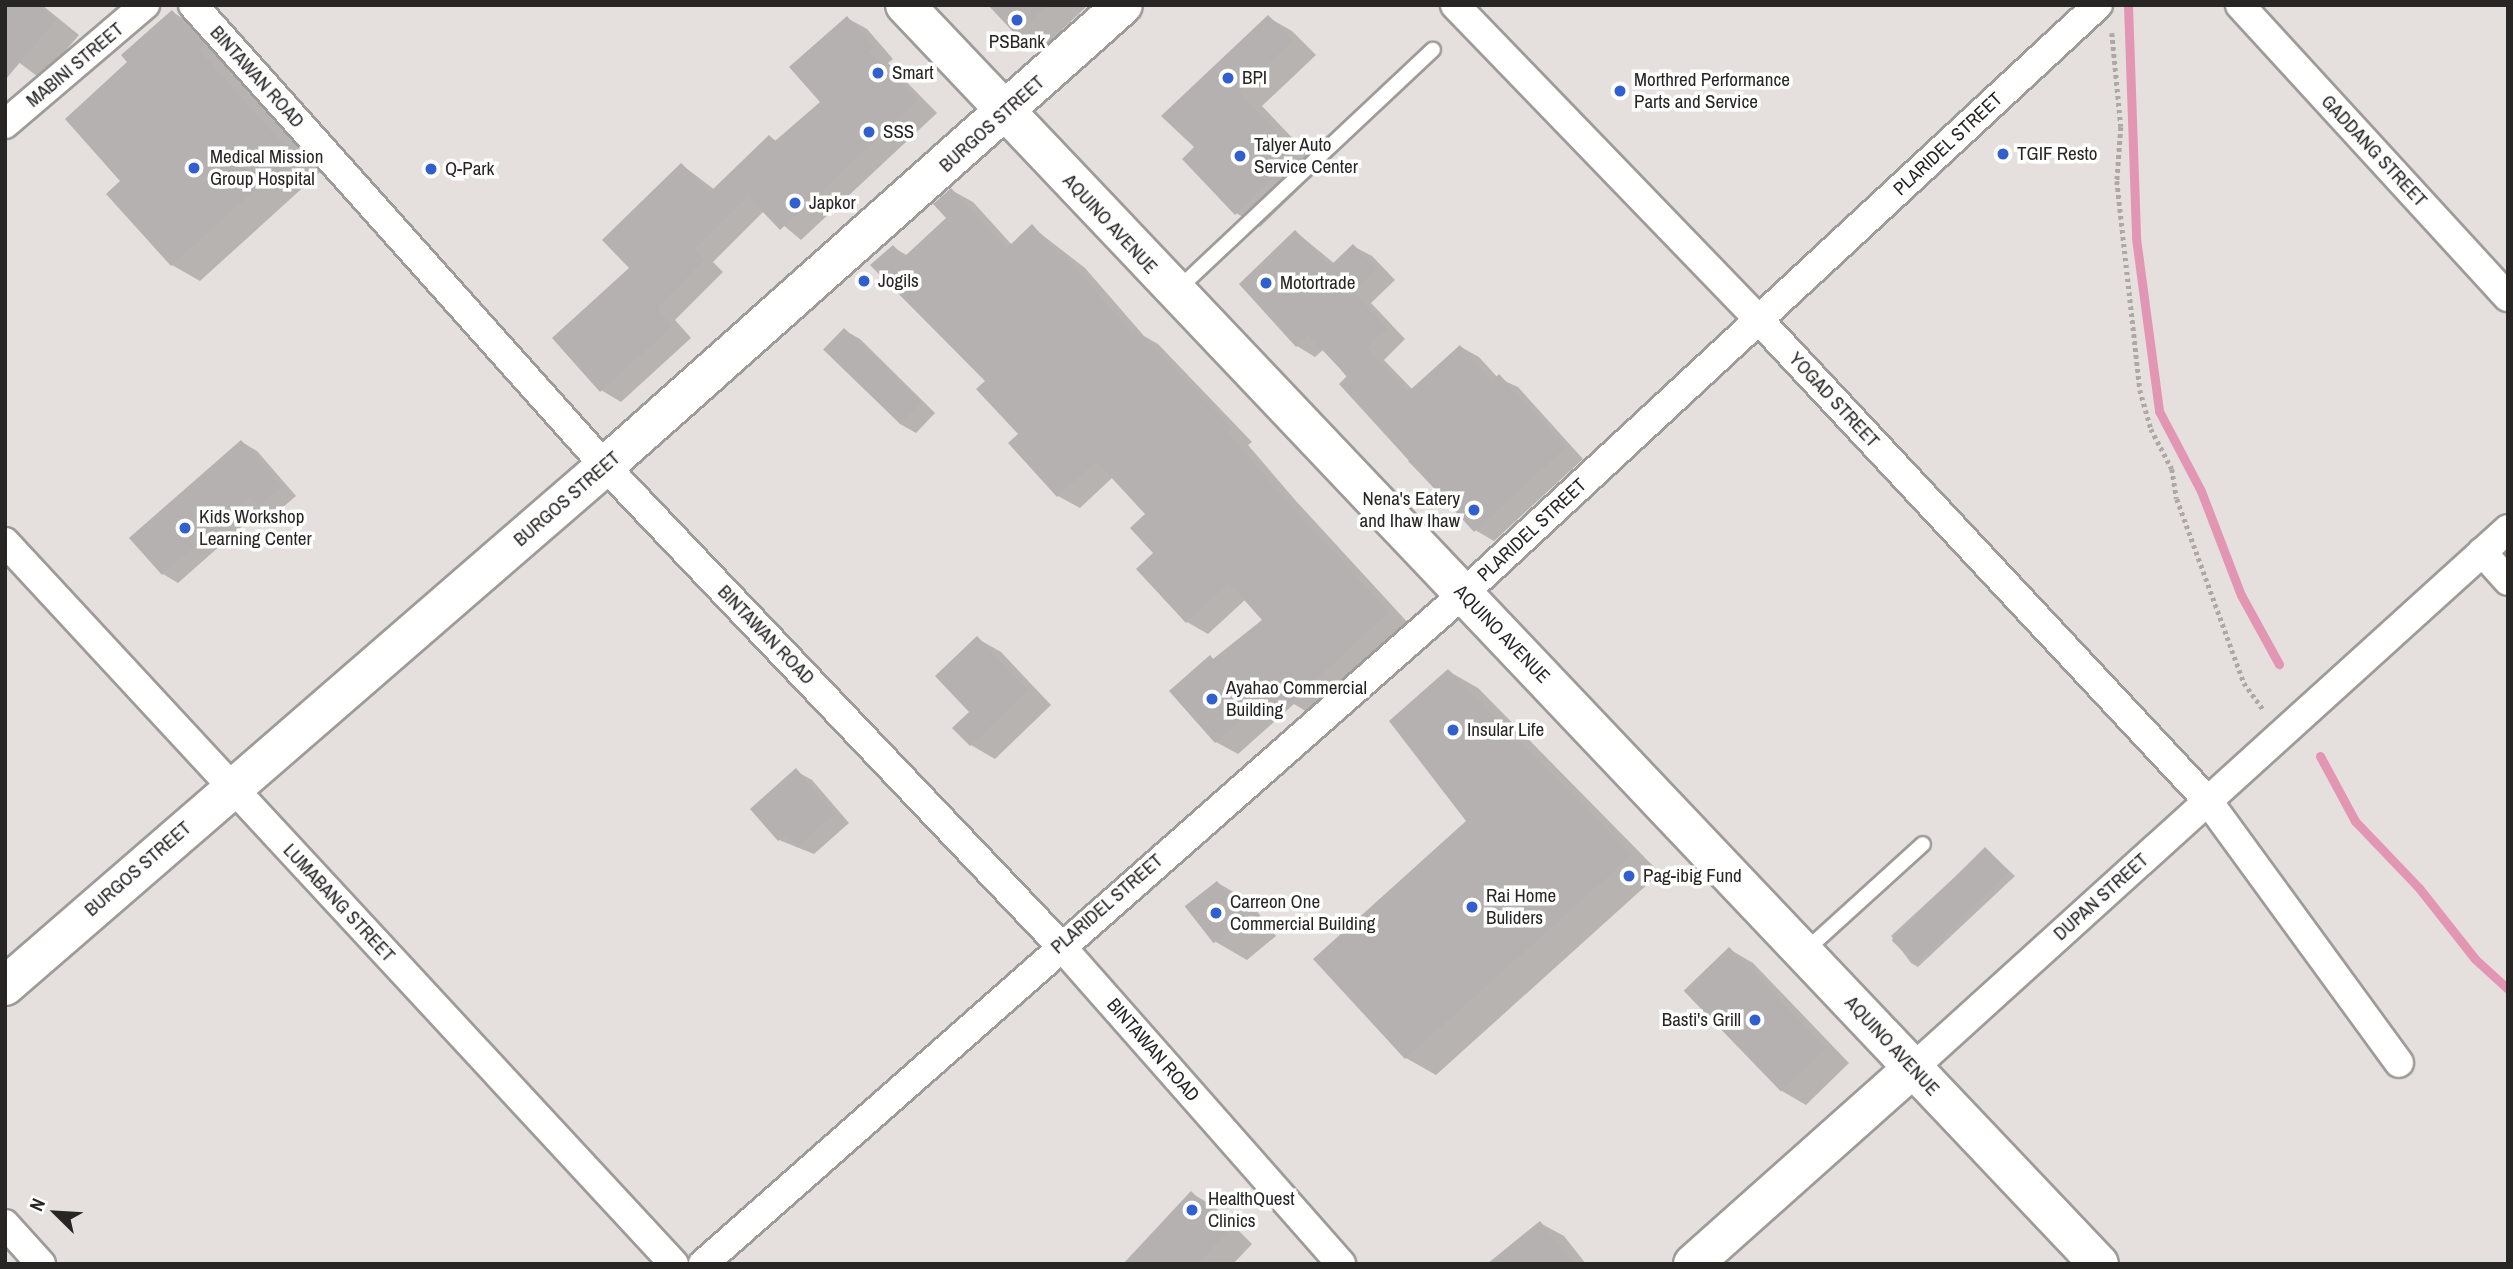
<!DOCTYPE html>
<html>
<head>
<meta charset="utf-8">
<style>
  body { margin:0 }
  #map { position:relative; width:2513px; height:1269px; overflow:hidden; background:#e5e0de; font-family:"Archivo Narrow",sans-serif }
  div>[style] { position:absolute }
  [style*='--x'] { left:calc(var(--x)*1px); top:calc(var(--y)*1px); width:calc(var(--w)*1px); rotate:calc(var(--a)*1deg) }
  .shadow>* { inset:0; background:#0003 }
  .stream>* { height:9px; margin:-4.5px; padding:0 4.5px; transform-origin:4.5px; border-radius:4.5px; background:#e396b4 }
  .building>* { inset:0; background:#b6b1b1; transform-origin:0 0 }
  .path>* { height:4.5px; margin-top:-2.25px; transform-origin:0; background:repeating-linear-gradient(90deg,#aca8a6 0 3.5px,transparent 0 7px) }
  .roads { filter:drop-shadow(2px 0 #9f9b98) drop-shadow(-2px 0 #9f9b98) drop-shadow(0 2px #9f9b98) drop-shadow(0 -2px #9f9b98) }
  .lane>* { height:14px; margin:-7px; padding:0 7px; transform-origin:7px; border-radius:7px; background:#fff }
  .street>* { height:28px; margin:-14px; padding:0 14px; transform-origin:14px; border-radius:14px; background:#fff }
  .secondary>* { height:38px; margin:-19px; padding:0 19px; transform-origin:19px; border-radius:19px; background:#fff }
  .primary>* { height:38px; margin:-19px; padding:0 19px; transform-origin:19px; border-radius:19px; background:#fff }
  .dots>* { width:19px; height:19px; translate:-50% -50%; box-sizing:border-box; border:4px solid #fff; border-radius:50% }
  span { translate:-50% -50%; white-space:nowrap; text-align:center; line-height:1.15; -webkit-text-stroke:7px #fff; paint-order:stroke }
  .poi-label { font-size:19px; color:#282625 }
  .left { translate:0 -50%; text-align:left }
  .right { translate:-100% -50%; text-align:right }
  .street-label { font-size:19px; color:#282625 }
  .frame { position:absolute; inset:0; border:7px solid #282625; pointer-events:none }
  .north { position:absolute; left:21px; top:1178px; width:70px; height:70px; -webkit-text-stroke:5px #fff; paint-order:stroke; rotate:294deg; font-size:19px; font-weight:700; line-height:28px; text-align:center; color:#282625 }
  .north::after { content:''; display:block; margin:auto; width:24px; height:32px; background:#282625; clip-path:polygon(50% 0,100% 100%,50% 72%,0 100%) }
</style>
</head>
<body>
<div id="map">
  <div class="shadow">
    <div style="clip-path:polygon(5px 5px,42px 5px,79px 35px,41px 79px,5px 52px)"></div>
    <div style="clip-path:polygon(990px 5px,1088px 5px,1043px 48px,1017px 34px)"></div>
    <div style="clip-path:polygon(172px 12px,201px 28px,231px 63px,226px 67px,320px 172px,200px 281px,172px 265px,122px 181px,130px 62px)"></div>
    <div style="clip-path:polygon(847px 18px,867px 29px,893px 59px,888px 63px,937px 113px,801px 240px,765px 210px,713px 262px,723px 272px,675px 320px,691px 338px,621px 402px,601px 390px,632px 268px,682px 165px,715px 190px,770px 137px,778px 142px,823px 102px)"></div>
    <div style="clip-path:polygon(1269px 18px,1292px 31px,1316px 55px,1262px 106px,1321px 168px,1260px 227px,1236px 213px,1197px 147px)"></div>
    <div style="clip-path:polygon(951px 190px,973px 202px,1012px 245px,1032px 227px,1085px 268px,1144px 336px,1158px 344px,1252px 442px,1248px 445px,1296px 501px,1410px 625px,1312px 715px,1294px 704px,1238px 754px,1216px 742px,1210px 657px,1215px 660px,1265px 621px,1246px 599px,1208px 634px,1187px 622px,1155px 553px,1147px 514px,1113px 477px,1080px 508px,1058px 496px,987px 381px,893px 247px,908px 256px,949px 218px)"></div>
    <div style="clip-path:polygon(1296px 232px,1335px 264px,1353px 246px,1372px 256px,1395px 280px,1371px 303px,1405px 339px,1384px 360px,1413px 390px,1461px 347px,1479px 357px,1498px 378px,1518px 387px,1583px 459px,1494px 541px,1475px 530px,1408px 461px,1412px 457px,1324px 349px,1315px 357px,1297px 346px)"></div>
    <div style="clip-path:polygon(844px 330px,860px 339px,935px 413px,916px 433px,900px 424px)"></div>
    <div style="clip-path:polygon(242px 442px,257px 451px,296px 496px,275px 514px,264px 507px,178px 583px,163px 574px)"></div>
    <div style="clip-path:polygon(978px 639px,1001px 652px,1051px 705px,995px 759px,971px 745px)"></div>
    <div style="clip-path:polygon(1448px 671px,1478px 688px,1660px 873px,1436px 1075px,1406px 1058px,1468px 821px)"></div>
    <div style="clip-path:polygon(796px 771px,812px 780px,849px 823px,814px 854px,779px 840px,752px 809px)"></div>
    <div style="clip-path:polygon(1985px 849px,2015px 876px,1918px 967px,1911px 963px,1891px 936px)"></div>
    <div style="clip-path:polygon(1218px 883px,1249px 901px,1276px 936px,1247px 960px,1216px 942px)"></div>
    <div style="clip-path:polygon(1729px 949px,1753px 963px,1849px 1063px,1806px 1105px,1782px 1091px)"></div>
    <div style="clip-path:polygon(1191px 1193px,1215px 1207px,1252px 1244px,1233px 1264px,1126px 1264px)"></div>
    <div style="clip-path:polygon(1540px 1223px,1564px 1236px,1586px 1264px,1490px 1264px)"></div>
  </div>
  <div class="stream">
    <div style="--x:2128;--y:5;--w:233;--a:88"></div>
    <div style="--x:2136;--y:238;--w:175;--a:82.4"></div>
    <div style="--x:2159;--y:411;--w:90;--a:62.3"></div>
    <div style="--x:2201;--y:491;--w:111;--a:69"></div>
    <div style="--x:2241;--y:595;--w:79;--a:61.2"></div>
    <div style="--x:2320;--y:756;--w:74;--a:61.7"></div>
    <div style="--x:2355;--y:821;--w:93;--a:46.3"></div>
    <div style="--x:2419;--y:888;--w:90;--a:51.7"></div>
    <div style="--x:2475;--y:959;--w:45;--a:42.3"></div>
  </div>
  <div class="building">
    <div style="clip-path:polygon(5px 5px,37px 5px,56px 20px,5px 80px)"></div>
    <div style="clip-path:polygon(988px 5px,1047px 5px,1016px 35px)"></div>
    <div style="clip-path:polygon(172px 10px,204px 46px,199px 50px,293px 155px,171px 266px,106px 194px,120px 181px,65px 119px,127px 62px,121px 55px)"></div>
    <div style="clip-path:polygon(1268px 15px,1293px 40px,1239px 92px,1298px 154px,1235px 215px,1182px 159px,1194px 147px,1161px 116px)"></div>
    <div style="clip-path:polygon(847px 16px,874px 47px,869px 51px,918px 100px,780px 230px,748px 196px,694px 250px,704px 260px,657px 308px,672px 326px,600px 392px,552px 338px,629px 268px,602px 240px,681px 163px,710px 192px,769px 135px,775px 141px,820px 102px,789px 67px)"></div>
    <div style="clip-path:polygon(951px 188px,1007px 248px,1032px 224px,1060px 256px,1063px 253px,1132px 333px,1136px 329px,1232px 428px,1228px 432px,1274px 487px,1389px 612px,1289px 704px,1276px 689px,1215px 743px,1169px 691px,1210px 655px,1213px 659px,1262px 620px,1229px 583px,1186px 623px,1136px 569px,1153px 553px,1130px 528px,1145px 514px,1096px 461px,1057px 497px,1008px 443px,1018px 434px,976px 389px,985px 381px,870px 265px,893px 245px,904px 257px,946px 218px,933px 204px)"></div>
    <div style="clip-path:polygon(1295px 230px,1330px 266px,1353px 244px,1377px 269px,1353px 292px,1388px 328px,1366px 348px,1408px 392px,1460px 345px,1492px 381px,1499px 374px,1566px 447px,1474px 532px,1339px 384px,1347px 376px,1308px 335px,1296px 347px,1239px 284px)"></div>
    <div style="left:844px;top:328px;width:107px;height:30px;rotate:44deg"></div>
    <div style="clip-path:polygon(241px 440px,282px 486px,258px 506px,250px 497px,162px 575px,129px 538px)"></div>
    <div style="clip-path:polygon(977px 636px,1028px 690px,970px 746px,952px 728px,969px 712px,935px 676px)"></div>
    <div style="clip-path:polygon(1448px 669px,1632px 855px,1405px 1059px,1313px 959px,1466px 821px,1389px 721px)"></div>
    <div style="clip-path:polygon(796px 768px,834px 814px,797px 847px,786px 834px,778px 841px,750px 809px)"></div>
    <div style="left:1985px;top:847px;width:34px;height:132px;rotate:45deg"></div>
    <div style="left:1217px;top:881px;width:47px;height:41px;rotate:52deg"></div>
    <div style="left:1729px;top:947px;width:140px;height:63px;rotate:46deg"></div>
    <div style="clip-path:polygon(1191px 1191px,1229px 1230px,1197px 1264px,1123px 1264px)"></div>
    <div style="clip-path:polygon(1540px 1221px,1574px 1264px,1487px 1264px)"></div>
  </div>
  <div class="path">
    <div style="--x:2112;--y:33;--w:94;--a:84.5"></div>
    <div style="--x:2121;--y:127;--w:54;--a:94.2"></div>
    <div style="--x:2117;--y:181;--w:210;--a:83.7"></div>
    <div style="--x:2140;--y:390;--w:41;--a:74.2"></div>
    <div style="--x:2151;--y:429;--w:45;--a:62.3"></div>
    <div style="--x:2172;--y:469;--w:30;--a:81"></div>
    <div style="--x:2177;--y:499;--w:196;--a:70"></div>
    <div style="--x:2244;--y:683;--w:34;--a:54"></div>
  </div>
  <div class="roads">
    <div class="lane">
      <div style="--x:1177;--y:290;--w:351;--a:-43.2"></div>
      <div style="--x:1805;--y:951;--w:159;--a:-42.2"></div>
    </div>
    <div class="street">
      <div style="--x:193;--y:5;--w:618;--a:48.21"></div>
      <div style="--x:605;--y:466;--w:661;--a:46.47"></div>
      <div style="--x:1060;--y:945;--w:425;--a:48.6"></div>
      <div style="--x:1455;--y:5;--w:438;--a:46"></div>
      <div style="--x:1759;--y:320;--w:658;--a:46.97"></div>
      <div style="--x:2208;--y:801;--w:324;--a:53.9"></div>
      <div style="--x:2240;--y:5;--w:396;--a:47.5"></div>
      <div style="--x:5;--y:124;--w:184;--a:-40.4"></div>
      <div style="--x:5;--y:542;--w:984;--a:47.18"></div>
      <div style="--x:2482;--y:552;--w:39;--a:48"></div>
      <div style="--x:1913;--y:1068;--w:803;--a:-42.17"></div>
      <div style="--x:5;--y:1224;--w:54;--a:48"></div>
      <div style="--x:703;--y:1264;--w:1013;--a:-41.4"></div>
      <div style="--x:1463;--y:594;--w:866;--a:-42.85"></div>
    </div>
    <div class="secondary">
      <div style="--x:5;--y:986;--w:794;--a:-40.91"></div>
      <div style="--x:605;--y:466;--w:693;--a:-41.67"></div>
      <div style="--x:1693;--y:1264;--w:295;--a:-41.7"></div>
    </div>
    <div class="primary">
      <div style="--x:905;--y:5;--w:1735;--a:46.52"></div>
    </div>
  </div>
  <div class="dots">
    <div style="left:1017px;top:20px;background:#325fce"></div>
    <div style="left:878px;top:73px;background:#325fce"></div>
    <div style="left:1228px;top:78px;background:#325fce"></div>
    <div style="left:1620px;top:91px;background:#325fce"></div>
    <div style="left:869px;top:132px;background:#325fce"></div>
    <div style="left:2003px;top:154px;background:#325fce"></div>
    <div style="left:1240px;top:156px;background:#325fce"></div>
    <div style="left:194px;top:168px;background:#325fce"></div>
    <div style="left:431px;top:169px;background:#325fce"></div>
    <div style="left:795px;top:203px;background:#325fce"></div>
    <div style="left:864px;top:281px;background:#325fce"></div>
    <div style="left:1266px;top:283px;background:#325fce"></div>
    <div style="left:1474px;top:510px;background:#325fce"></div>
    <div style="left:185px;top:528px;background:#325fce"></div>
    <div style="left:1212px;top:699px;background:#325fce"></div>
    <div style="left:1453px;top:730px;background:#325fce"></div>
    <div style="left:1629px;top:876px;background:#325fce"></div>
    <div style="left:1472px;top:907px;background:#325fce"></div>
    <div style="left:1216px;top:913px;background:#325fce"></div>
    <div style="left:1755px;top:1020px;background:#325fce"></div>
    <div style="left:1192px;top:1210px;background:#325fce"></div>
  </div>
  <div class="poi-label">
    <span style="left:1017px;top:42px">PSBank</span>
    <span class="left" style="left:892px;top:73px">Smart</span>
    <span class="left" style="left:1242px;top:78px">BPI</span>
    <span class="left" style="left:1634px;top:91px">Morthred Performance<br>Parts and Service</span>
    <span class="left" style="left:883px;top:132px">SSS</span>
    <span class="left" style="left:1254px;top:156px">Talyer Auto<br>Service Center</span>
    <span class="left" style="left:2017px;top:154px">TGIF Resto</span>
    <span class="left" style="left:210px;top:168px">Medical Mission<br>Group Hospital</span>
    <span class="left" style="left:445px;top:169px">Q-Park</span>
    <span class="left" style="left:809px;top:203px">Japkor</span>
    <span class="left" style="left:878px;top:281px">Jogils</span>
    <span class="left" style="left:1280px;top:283px">Motortrade</span>
    <span class="right" style="left:1460px;top:510px">Nena's Eatery<br>and Ihaw Ihaw</span>
    <span class="left" style="left:199px;top:528px">Kids Workshop<br>Learning Center</span>
    <span class="left" style="left:1226px;top:699px">Ayahao Commercial<br>Building</span>
    <span class="left" style="left:1467px;top:730px">Insular Life</span>
    <span class="left" style="left:1643px;top:876px">Pag-ibig Fund</span>
    <span class="left" style="left:1486px;top:907px">Rai Home<br>Buliders</span>
    <span class="left" style="left:1230px;top:913px">Carreon One<br>Commercial Building</span>
    <span class="right" style="left:1741px;top:1020px">Basti's Grill</span>
    <span class="left" style="left:1208px;top:1210px">HealthQuest<br>Clinics</span>
  </div>
  <div class="street-label">
    <span style="left:75px;top:65px;rotate:-40deg">MABINI STREET</span>
    <span style="left:257px;top:77px;rotate:48deg">BINTAWAN ROAD</span>
    <span style="left:992px;top:124px;rotate:-42deg">BURGOS STREET</span>
    <span style="left:1948px;top:144px;rotate:-43deg">PLARIDEL STREET</span>
    <span style="left:2374px;top:151px;rotate:47deg">GADDANG STREET</span>
    <span style="left:1110px;top:224px;rotate:47deg">AQUINO AVENUE</span>
    <span style="left:1834px;top:400px;rotate:47deg">YOGAD STREET</span>
    <span style="left:567px;top:499px;rotate:-41deg">BURGOS STREET</span>
    <span style="left:1532px;top:530px;rotate:-43deg">PLARIDEL STREET</span>
    <span style="left:1502px;top:634px;rotate:46deg">AQUINO AVENUE</span>
    <span style="left:766px;top:635px;rotate:46deg">BINTAWAN ROAD</span>
    <span style="left:138px;top:869px;rotate:-41deg">BURGOS STREET</span>
    <span style="left:2101px;top:897px;rotate:-42deg">DUPAN STREET</span>
    <span style="left:339px;top:903px;rotate:47deg">LUMABANG STREET</span>
    <span style="left:1107px;top:904px;rotate:-41deg">PLARIDEL STREET</span>
    <span style="left:1892px;top:1046px;rotate:47deg">AQUINO AVENUE</span>
    <span style="left:1153px;top:1050px;rotate:49deg">BINTAWAN ROAD</span>
  </div>
  <div class="frame"></div>
  <div class="north">N</div>
</div>
</body>
</html>
